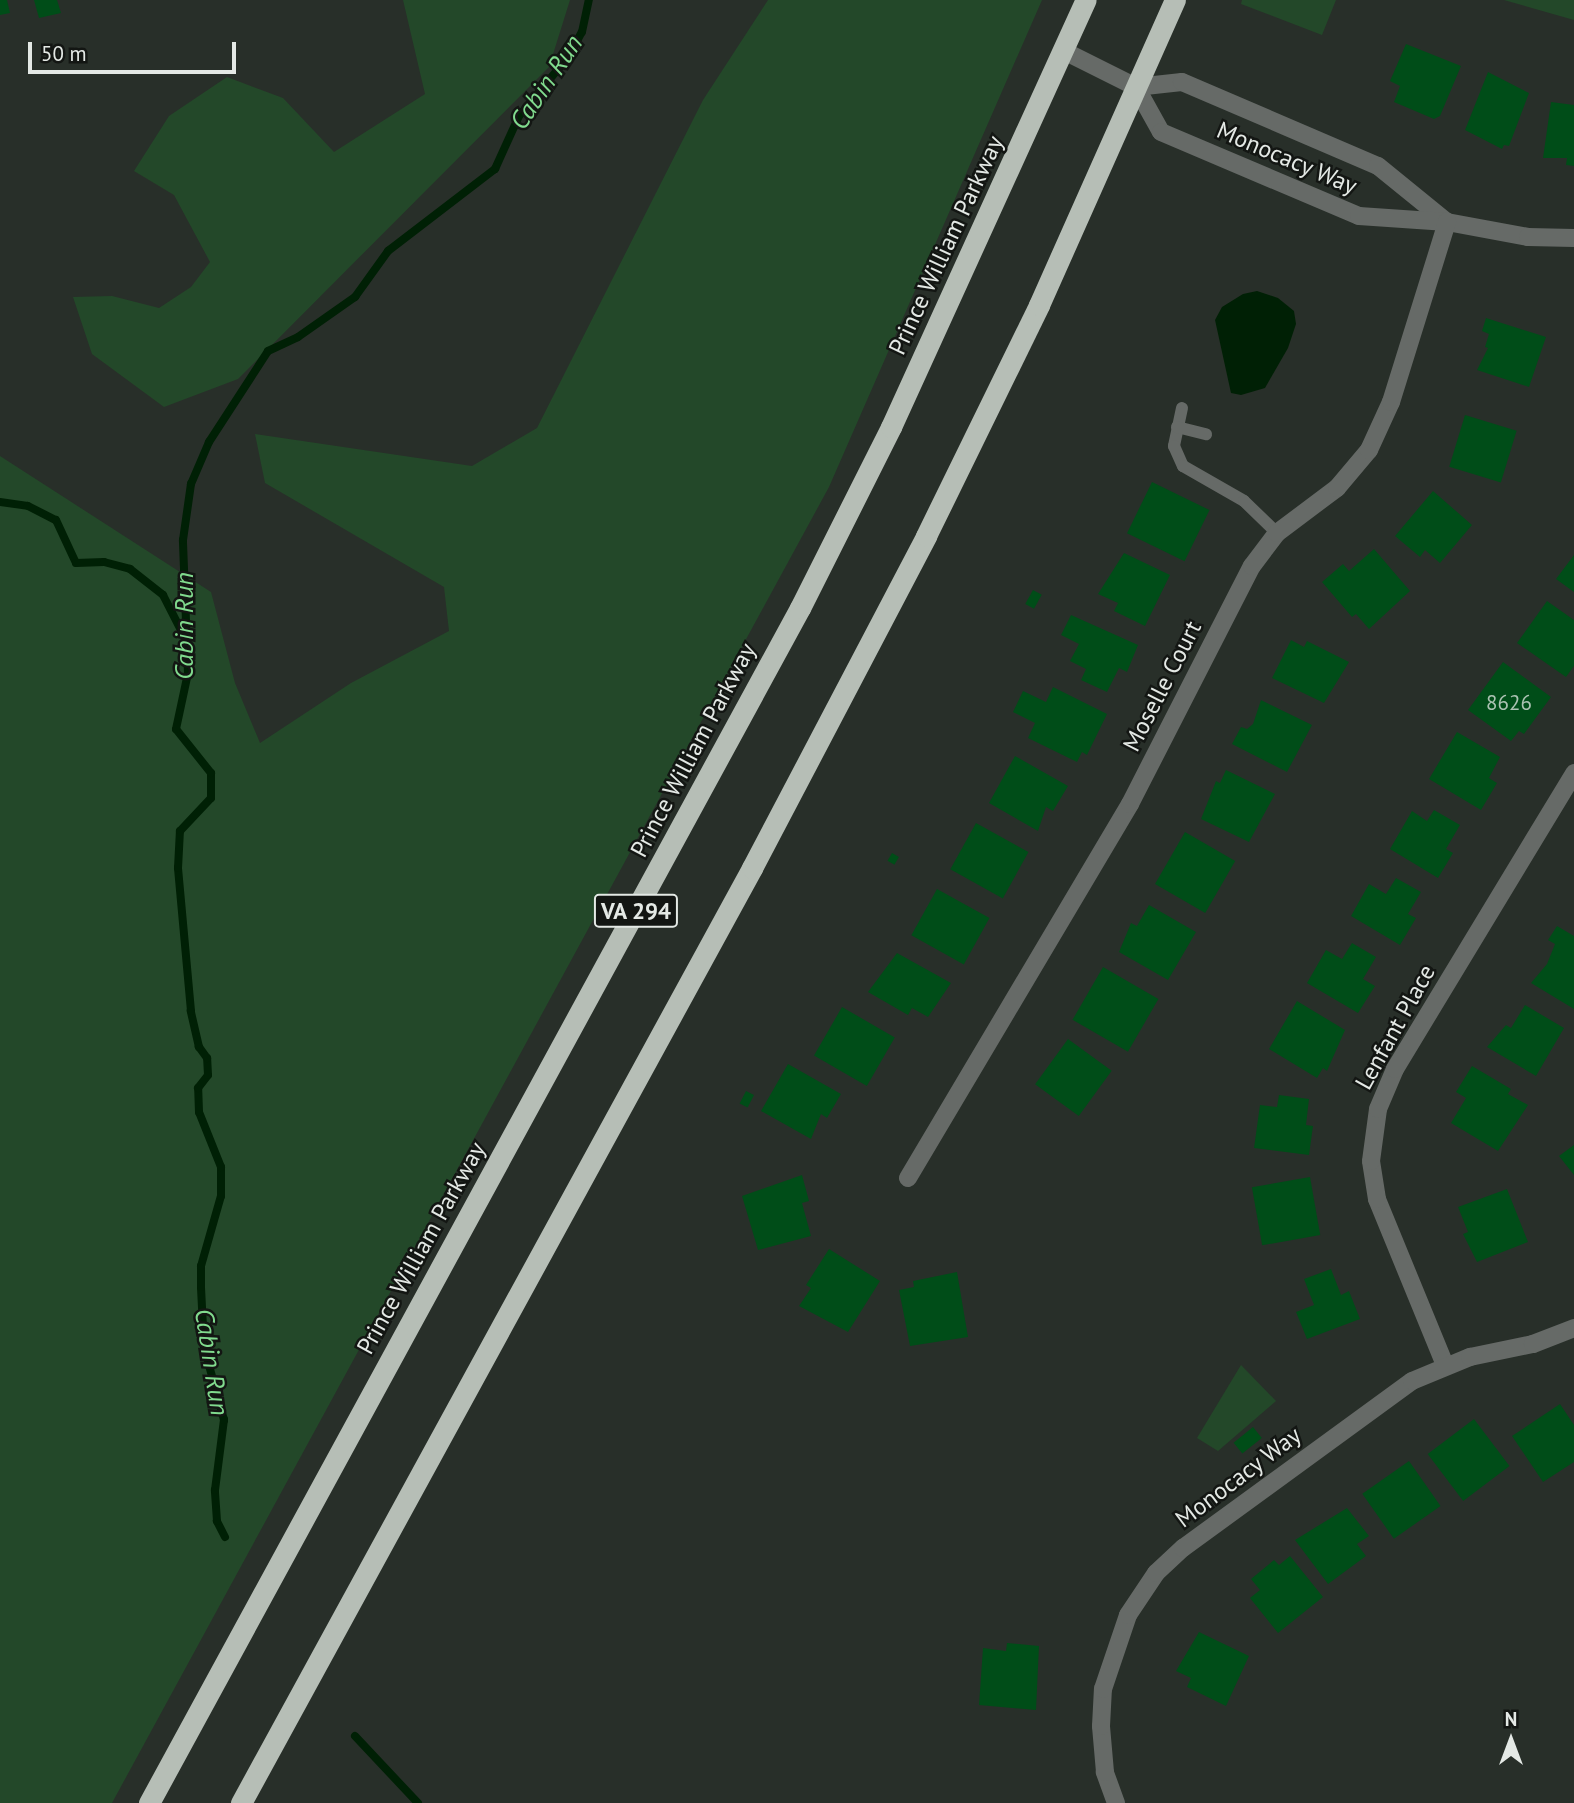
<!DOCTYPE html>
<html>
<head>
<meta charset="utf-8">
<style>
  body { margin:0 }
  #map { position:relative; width:1574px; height:1803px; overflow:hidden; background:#282f29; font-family:"PT Sans",sans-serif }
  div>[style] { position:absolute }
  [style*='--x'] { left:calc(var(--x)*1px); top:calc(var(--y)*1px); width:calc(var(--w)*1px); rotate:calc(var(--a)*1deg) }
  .green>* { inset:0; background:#234829 }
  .water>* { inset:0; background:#002005 }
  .stream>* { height:8px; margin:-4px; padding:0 4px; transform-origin:4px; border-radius:4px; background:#002005 }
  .building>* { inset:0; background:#004d18; transform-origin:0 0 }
  .lane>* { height:12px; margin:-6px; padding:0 6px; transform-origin:6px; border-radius:6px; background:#666a67 }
  .street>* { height:18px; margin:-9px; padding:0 9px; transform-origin:9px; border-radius:9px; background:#666a67 }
  .highway>* { height:21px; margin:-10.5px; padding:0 10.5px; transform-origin:10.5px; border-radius:10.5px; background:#b6beb6 }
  span { translate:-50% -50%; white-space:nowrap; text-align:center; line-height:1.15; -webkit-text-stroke:5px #131613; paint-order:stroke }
  .number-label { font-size:21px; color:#abc2b2 }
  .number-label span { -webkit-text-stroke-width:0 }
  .shield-label span { padding:2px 5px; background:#131613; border:2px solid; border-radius:5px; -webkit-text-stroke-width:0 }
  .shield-label { font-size:23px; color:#e4e9e5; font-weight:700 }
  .street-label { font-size:24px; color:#e4e9e5 }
  .water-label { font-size:26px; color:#81db8e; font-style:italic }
  .north { position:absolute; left:1476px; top:1705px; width:70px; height:70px; -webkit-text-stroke:5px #131613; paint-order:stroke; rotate:0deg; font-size:19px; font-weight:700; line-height:28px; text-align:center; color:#e4e9e5 }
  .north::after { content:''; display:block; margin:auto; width:24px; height:32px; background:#e4e9e5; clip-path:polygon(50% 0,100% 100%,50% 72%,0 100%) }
  .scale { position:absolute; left:28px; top:42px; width:208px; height:32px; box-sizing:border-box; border:4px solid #e4e9e5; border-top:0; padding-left:9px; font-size:21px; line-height:24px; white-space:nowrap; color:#e4e9e5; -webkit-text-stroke:5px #131613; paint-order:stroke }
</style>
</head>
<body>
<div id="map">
  <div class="green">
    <div style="clip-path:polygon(403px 0,570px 0,549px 67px,238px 379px,164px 407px,92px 354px,73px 297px,112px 296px,159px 308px,191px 287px,210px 262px,174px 195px,134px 171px,169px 116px,227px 77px,283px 98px,334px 152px,425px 94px)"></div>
    <div style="clip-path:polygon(768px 0,1042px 0,829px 487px,112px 1803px,0 1803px,0 456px,211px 592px,235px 683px,260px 743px,351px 683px,449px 631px,444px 587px,265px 483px,255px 434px,472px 466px,537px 428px,703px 100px)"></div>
    <div style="clip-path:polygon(1242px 0,1336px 0,1322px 35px,1241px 4px)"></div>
    <div style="clip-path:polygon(1504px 0,1574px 0,1574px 20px)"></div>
    <div style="clip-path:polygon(1241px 1365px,1276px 1401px,1218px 1451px,1197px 1438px)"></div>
  </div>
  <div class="water">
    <div style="clip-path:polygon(1257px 291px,1278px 298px,1294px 311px,1296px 324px,1288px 348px,1265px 388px,1241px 395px,1231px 393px,1215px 320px,1222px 307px,1243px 294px)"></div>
  </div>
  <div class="stream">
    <div style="--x:0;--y:502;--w:28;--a:8"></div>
    <div style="--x:28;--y:506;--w:31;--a:27"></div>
    <div style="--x:56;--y:520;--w:47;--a:65.1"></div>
    <div style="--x:76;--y:563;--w:28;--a:-2"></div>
    <div style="--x:104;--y:562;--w:27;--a:15"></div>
    <div style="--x:130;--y:569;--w:42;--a:38.2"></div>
    <div style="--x:163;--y:595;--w:44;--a:62.9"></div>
    <div style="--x:225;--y:1537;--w:18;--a:-117"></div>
    <div style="--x:217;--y:1521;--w:31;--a:-94"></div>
    <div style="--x:215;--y:1490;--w:71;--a:-82.7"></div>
    <div style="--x:224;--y:1420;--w:76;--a:-105.3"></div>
    <div style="--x:204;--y:1347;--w:60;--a:-92.9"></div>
    <div style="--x:201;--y:1287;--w:21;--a:-90"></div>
    <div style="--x:201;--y:1266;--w:73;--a:-74.1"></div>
    <div style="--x:221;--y:1196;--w:29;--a:-90"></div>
    <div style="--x:221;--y:1167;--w:59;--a:-111.8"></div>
    <div style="--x:199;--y:1112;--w:24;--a:-92"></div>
    <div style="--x:198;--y:1088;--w:16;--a:-52"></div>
    <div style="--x:208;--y:1075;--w:17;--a:-93"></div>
    <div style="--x:207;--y:1058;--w:14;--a:-126"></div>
    <div style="--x:199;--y:1047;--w:37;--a:-103"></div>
    <div style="--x:191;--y:1011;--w:144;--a:-95.2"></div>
    <div style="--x:178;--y:868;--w:37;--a:-87"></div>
    <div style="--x:180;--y:831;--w:45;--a:-46.8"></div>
    <div style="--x:211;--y:798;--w:25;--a:-90"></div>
    <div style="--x:211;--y:773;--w:56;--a:-128.5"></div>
    <div style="--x:176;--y:729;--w:57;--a:-77.9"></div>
    <div style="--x:188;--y:673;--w:133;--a:-92.2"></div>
    <div style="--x:183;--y:540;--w:57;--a:-81.9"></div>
    <div style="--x:191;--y:484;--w:46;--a:-66.8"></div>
    <div style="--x:209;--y:442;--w:108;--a:-57"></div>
    <div style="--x:268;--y:351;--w:33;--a:-25"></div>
    <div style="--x:298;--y:337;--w:70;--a:-35.1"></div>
    <div style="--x:355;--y:297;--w:57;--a:-54.3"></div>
    <div style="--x:388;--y:251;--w:135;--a:-37.5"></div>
    <div style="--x:495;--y:169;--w:58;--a:-65.6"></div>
    <div style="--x:519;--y:116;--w:78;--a:-50.2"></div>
    <div style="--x:569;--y:56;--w:27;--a:-62"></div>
    <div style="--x:582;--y:32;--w:33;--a:-78"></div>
    <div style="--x:355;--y:1736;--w:92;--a:46.8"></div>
  </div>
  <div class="building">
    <div style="clip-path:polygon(0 0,7px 0,10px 13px,0 15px)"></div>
    <div style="clip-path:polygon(34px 0,57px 0,61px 13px,39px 18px)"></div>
    <div style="clip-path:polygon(1406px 44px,1461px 66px,1440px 116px,1434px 119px,1394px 102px,1400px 86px,1390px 81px)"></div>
    <div style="clip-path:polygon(1488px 72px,1529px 93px,1509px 146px,1504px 145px,1502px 149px,1465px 130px)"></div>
    <div style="clip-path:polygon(1551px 102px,1574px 105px,1574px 166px,1566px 165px,1567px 158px,1543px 158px)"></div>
    <div style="clip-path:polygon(1486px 318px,1546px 337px,1529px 387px,1477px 370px,1488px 348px,1485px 347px,1489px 334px,1482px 331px)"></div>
    <div style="left:1465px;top:415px;width:54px;height:54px;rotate:17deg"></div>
    <div style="left:1152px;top:482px;width:64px;height:57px;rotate:26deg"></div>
    <div style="clip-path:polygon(1433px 491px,1472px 525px,1440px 563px,1425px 550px,1420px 557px,1395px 536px)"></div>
    <div style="clip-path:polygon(1374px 549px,1410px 591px,1369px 629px,1356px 614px,1352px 617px,1322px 582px,1343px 564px,1349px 571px)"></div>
    <div style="clip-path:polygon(1124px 553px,1170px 575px,1145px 626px,1114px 611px,1118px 603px,1098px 594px)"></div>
    <div style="clip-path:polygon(1574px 555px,1574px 592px,1556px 579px)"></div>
    <div style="left:1033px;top:590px;width:10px;height:16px;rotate:29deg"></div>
    <div style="clip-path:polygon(1547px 601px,1574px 620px,1574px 666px,1566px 677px,1517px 643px)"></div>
    <div style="clip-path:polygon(1071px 615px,1138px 645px,1127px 672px,1119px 668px,1107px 692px,1081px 680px,1086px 669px,1070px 661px,1079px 644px,1061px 635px)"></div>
    <div style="clip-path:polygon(1291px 640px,1304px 647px,1307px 641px,1349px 662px,1324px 703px,1272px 678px)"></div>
    <div style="clip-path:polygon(1503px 662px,1551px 697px,1524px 734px,1519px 731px,1511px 741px,1468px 710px)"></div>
    <div style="clip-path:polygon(1053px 687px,1107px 714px,1087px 755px,1082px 752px,1077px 762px,1028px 738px,1035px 723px,1013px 712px,1023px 691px,1046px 702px)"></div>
    <div style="clip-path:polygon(1261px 700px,1312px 725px,1287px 772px,1232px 744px,1241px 727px,1247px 729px,1253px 724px)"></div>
    <div style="clip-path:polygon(1457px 732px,1500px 757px,1489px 778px,1497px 783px,1481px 810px,1429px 779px)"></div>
    <div style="clip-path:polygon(1015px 756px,1068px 786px,1053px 811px,1046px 807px,1038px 831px,989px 803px)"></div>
    <div style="clip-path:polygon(1226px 770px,1275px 794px,1249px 842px,1201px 819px,1216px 781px,1220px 783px)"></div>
    <div style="clip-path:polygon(1434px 810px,1460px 825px,1446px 849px,1453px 853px,1438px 878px,1390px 849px,1412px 811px,1427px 821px)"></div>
    <div style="left:976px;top:823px;width:60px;height:53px;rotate:29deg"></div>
    <div style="left:1185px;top:832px;width:58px;height:60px;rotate:30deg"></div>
    <div style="left:892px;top:853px;width:8px;height:9px;rotate:30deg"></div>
    <div style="clip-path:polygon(1396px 878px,1421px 892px,1408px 914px,1416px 918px,1400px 945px,1351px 916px,1369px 884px,1386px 894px)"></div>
    <div style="left:937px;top:889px;width:60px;height:53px;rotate:29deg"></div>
    <div style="clip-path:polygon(1149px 905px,1196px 932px,1168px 980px,1119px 952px,1131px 923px,1137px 926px)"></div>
    <div style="clip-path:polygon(1557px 926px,1574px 936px,1574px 1009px,1531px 983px,1547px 964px,1555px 944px,1548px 940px)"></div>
    <div style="clip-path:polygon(1352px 943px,1376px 957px,1363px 979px,1375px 986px,1358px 1013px,1307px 983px,1326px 950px,1342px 959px)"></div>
    <div style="clip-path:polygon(897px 953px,951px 983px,928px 1017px,912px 1008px,908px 1015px,868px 992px)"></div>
    <div style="left:1103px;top:967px;width:64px;height:61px;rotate:30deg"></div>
    <div style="clip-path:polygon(1297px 1001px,1345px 1030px,1327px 1071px,1323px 1068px,1317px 1078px,1269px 1049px)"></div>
    <div style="clip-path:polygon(1525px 1005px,1564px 1028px,1536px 1076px,1487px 1047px,1506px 1025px,1511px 1028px)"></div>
    <div style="left:842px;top:1007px;width:61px;height:56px;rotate:30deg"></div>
    <div style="left:1068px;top:1039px;width:54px;height:56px;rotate:36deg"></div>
    <div style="clip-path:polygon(788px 1064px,841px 1094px,827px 1118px,821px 1114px,811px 1139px,761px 1111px)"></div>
    <div style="clip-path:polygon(1472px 1066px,1511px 1089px,1508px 1094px,1528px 1105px,1498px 1151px,1451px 1123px,1466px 1098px,1456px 1092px)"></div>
    <div style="left:746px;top:1091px;width:9px;height:14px;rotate:27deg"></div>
    <div style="clip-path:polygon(1279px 1095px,1309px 1099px,1306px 1125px,1313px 1126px,1309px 1155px,1254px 1148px,1260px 1105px,1277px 1107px)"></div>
    <div style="clip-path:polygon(1574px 1145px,1574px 1175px,1559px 1156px)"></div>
    <div style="clip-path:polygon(802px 1175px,809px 1201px,802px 1203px,811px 1236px,758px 1250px,742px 1196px)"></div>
    <div style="left:1310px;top:1177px;width:59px;height:59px;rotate:80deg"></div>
    <div style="clip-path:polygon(1507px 1189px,1528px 1242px,1477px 1262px,1463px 1234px,1468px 1232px,1458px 1207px)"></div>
    <div style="clip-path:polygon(829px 1249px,880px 1281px,848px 1332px,799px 1306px,811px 1288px,806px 1285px)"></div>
    <div style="clip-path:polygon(1331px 1269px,1341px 1295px,1349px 1291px,1360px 1319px,1307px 1339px,1296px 1312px,1314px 1305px,1304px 1279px)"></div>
    <div style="clip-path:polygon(957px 1272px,968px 1337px,910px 1346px,899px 1290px,914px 1287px,913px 1281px)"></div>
    <div style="clip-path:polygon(1560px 1404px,1574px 1425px,1574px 1462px,1543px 1482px,1512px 1436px)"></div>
    <div style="left:1474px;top:1419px;width:59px;height:58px;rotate:53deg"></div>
    <div style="left:1253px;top:1427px;width:14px;height:25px;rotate:51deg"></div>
    <div style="left:1409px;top:1461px;width:55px;height:57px;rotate:55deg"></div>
    <div style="clip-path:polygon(1347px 1508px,1369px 1536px,1357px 1544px,1366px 1556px,1328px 1584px,1295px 1540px)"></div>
    <div style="clip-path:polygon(1290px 1556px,1323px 1597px,1278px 1633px,1250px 1598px,1260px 1590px,1251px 1579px,1274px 1560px,1279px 1565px)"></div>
    <div style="clip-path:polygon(1199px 1632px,1249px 1656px,1226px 1706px,1187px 1687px,1191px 1678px,1176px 1671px)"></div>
    <div style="clip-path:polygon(1007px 1643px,1039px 1646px,1036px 1710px,979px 1705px,983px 1648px,1006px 1651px)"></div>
  </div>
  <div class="lane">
    <div style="--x:1182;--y:408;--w:39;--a:102"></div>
    <div style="--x:1174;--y:446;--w:22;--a:66"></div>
    <div style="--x:1183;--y:466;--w:70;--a:29.8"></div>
    <div style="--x:1244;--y:501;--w:46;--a:44.1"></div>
    <div style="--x:1177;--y:427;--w:30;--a:14"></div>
  </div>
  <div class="street">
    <div style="--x:1064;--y:51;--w:80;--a:26.6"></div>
    <div style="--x:1136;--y:87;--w:46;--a:-6.2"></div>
    <div style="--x:1182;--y:82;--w:213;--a:23.2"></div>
    <div style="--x:1378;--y:166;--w:89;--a:39.1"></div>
    <div style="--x:1136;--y:87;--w:51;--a:60.9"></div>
    <div style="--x:1161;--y:132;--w:215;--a:23"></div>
    <div style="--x:1359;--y:216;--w:88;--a:3.9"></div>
    <div style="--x:1447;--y:222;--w:82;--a:10.5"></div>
    <div style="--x:1528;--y:237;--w:46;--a:1.2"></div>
    <div style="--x:908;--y:1178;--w:435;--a:-59.3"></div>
    <div style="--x:1130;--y:804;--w:267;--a:-62.9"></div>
    <div style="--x:1252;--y:566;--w:41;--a:-52.9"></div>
    <div style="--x:1277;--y:533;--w:75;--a:-36.9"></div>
    <div style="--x:1337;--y:488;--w:50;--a:-49.9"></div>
    <div style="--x:1369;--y:450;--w:53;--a:-65.4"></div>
    <div style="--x:1391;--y:402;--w:189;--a:-72.7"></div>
    <div style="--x:1445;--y:1365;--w:179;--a:-112.3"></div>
    <div style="--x:1377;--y:1199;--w:38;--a:-99"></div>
    <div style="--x:1371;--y:1161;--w:52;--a:-82.3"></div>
    <div style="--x:1378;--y:1109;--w:43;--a:-67"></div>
    <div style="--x:1395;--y:1069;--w:346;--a:-58.8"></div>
    <div style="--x:1116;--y:1803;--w:33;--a:-110"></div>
    <div style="--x:1105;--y:1772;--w:46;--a:-95"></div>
    <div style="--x:1101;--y:1726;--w:37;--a:-87"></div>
    <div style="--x:1103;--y:1689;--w:78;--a:-71.3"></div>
    <div style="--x:1128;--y:1615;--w:50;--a:-56.3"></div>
    <div style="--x:1156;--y:1573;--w:37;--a:-43"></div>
    <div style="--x:1183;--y:1548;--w:283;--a:-36.1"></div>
    <div style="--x:1412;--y:1381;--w:63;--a:-22.5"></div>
    <div style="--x:1470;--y:1357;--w:64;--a:-11.7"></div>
    <div style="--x:1533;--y:1344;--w:44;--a:-21.3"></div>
  </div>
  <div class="highway">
    <div style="--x:149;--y:1803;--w:1361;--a:-61.42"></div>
    <div style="--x:800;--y:608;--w:203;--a:-63.3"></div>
    <div style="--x:891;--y:427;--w:469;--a:-65.5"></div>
    <div style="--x:241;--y:1803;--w:1066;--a:-61.34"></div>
    <div style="--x:752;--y:868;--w:375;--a:-62.3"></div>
    <div style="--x:926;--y:536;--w:257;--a:-63.9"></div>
    <div style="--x:1039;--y:305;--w:334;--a:-66"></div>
  </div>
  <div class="number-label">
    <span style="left:1509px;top:703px">8626</span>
  </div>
  <div class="shield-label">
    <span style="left:636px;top:911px">VA 294</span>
  </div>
  <div class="street-label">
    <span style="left:1287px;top:158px;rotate:23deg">Monocacy Way</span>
    <span style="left:946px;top:245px;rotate:-65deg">Prince William Parkway</span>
    <span style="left:1162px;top:686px;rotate:-63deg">Moselle Court</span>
    <span style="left:693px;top:750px;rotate:-62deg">Prince William Parkway</span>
    <span style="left:1395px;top:1027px;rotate:-61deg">Lenfant Place</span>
    <span style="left:421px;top:1248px;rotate:-61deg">Prince William Parkway</span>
    <span style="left:1238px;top:1477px;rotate:-37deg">Monocacy Way</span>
  </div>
  <div class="water-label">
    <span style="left:546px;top:82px;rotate:-56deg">Cabin Run</span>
    <span style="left:184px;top:626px;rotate:-90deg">Cabin Run</span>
    <span style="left:212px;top:1362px;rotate:81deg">Cabin Run</span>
  </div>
  <div class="north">N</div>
  <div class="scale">50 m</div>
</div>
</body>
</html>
